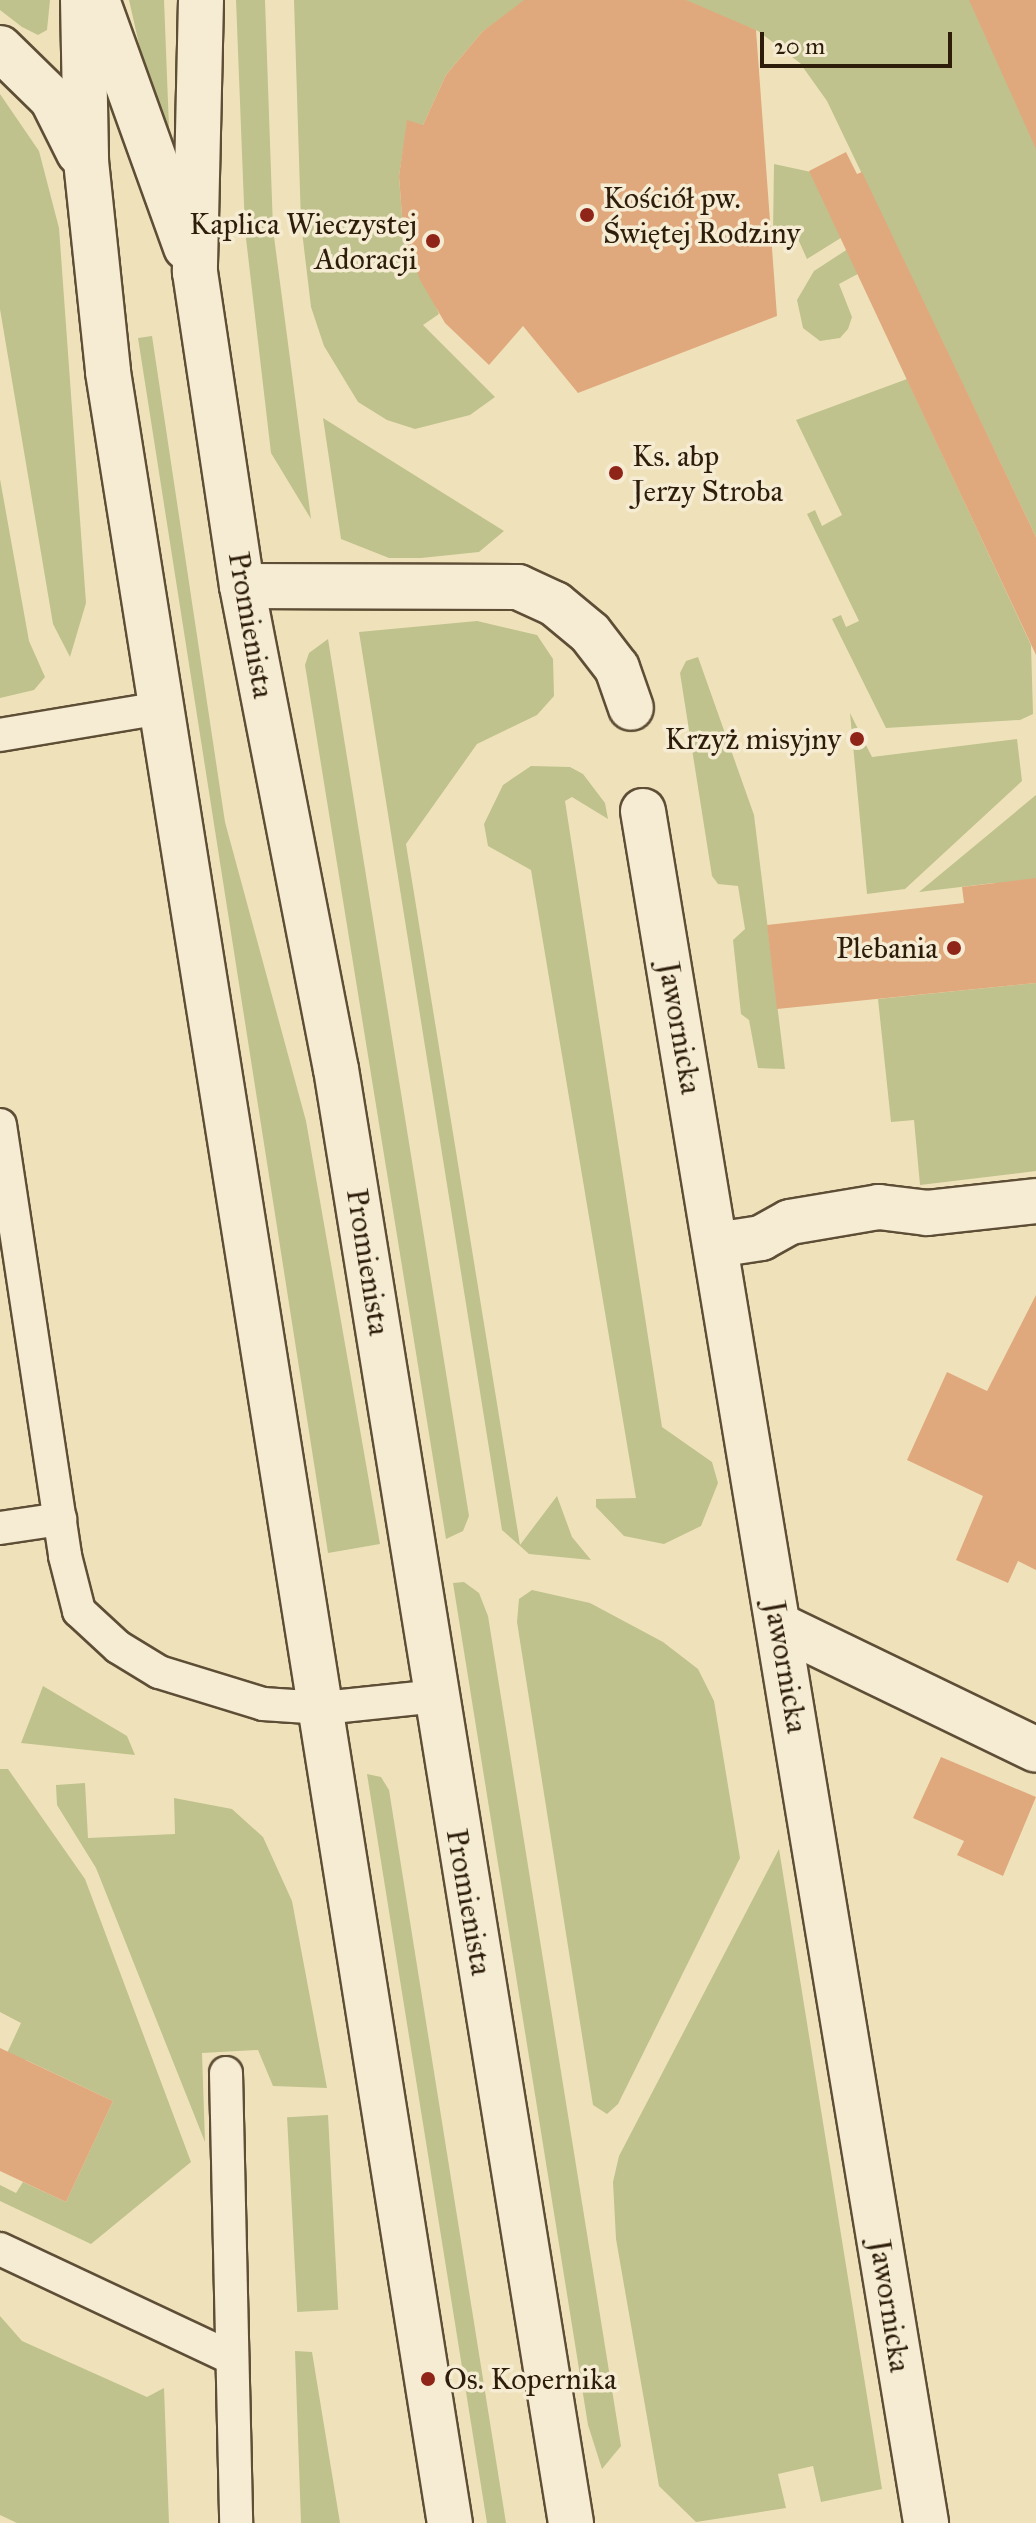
<!DOCTYPE html>
<html>
<head>
<meta charset="utf-8">
<style>
  body { margin:0 }
  #map { position:relative; width:1036px; height:2523px; overflow:hidden; background:#efe2bb; font-family:"IM FELL Great Primer",serif }
  div>[style] { position:absolute }
  [style*='--x'] { left:calc(var(--x)*1px); top:calc(var(--y)*1px); width:calc(var(--w)*1px); rotate:calc(var(--a)*1deg) }
  .green>* { inset:0; background:#bfc28c; transform-origin:0 0 }
  .building>* { inset:0; background:#e0a97d }
  .roads { filter:drop-shadow(2px 0 #5e4e36) drop-shadow(-2px 0 #5e4e36) drop-shadow(0 2px #5e4e36) drop-shadow(0 -2px #5e4e36) }
  .lane>* { height:32px; margin:-16px; padding:0 16px; transform-origin:16px; border-radius:16px; background:#f5ecd3 }
  .street>* { height:44px; margin:-22px; padding:0 22px; transform-origin:22px; border-radius:22px; background:#f5ecd3 }
  .secondary>* { height:44px; margin:-22px; padding:0 22px; transform-origin:22px; border-radius:22px; background:#f5ecd3 }
  .dots>* { width:22px; height:22px; translate:-50% -50%; box-sizing:border-box; border:4px solid #f5ecd3; border-radius:50% }
  span { translate:-50% -50%; white-space:nowrap; text-align:center; line-height:1.15; -webkit-text-stroke:7px #f5ecd3; paint-order:stroke }
  .poi-label { font-size:30px; color:#2d1d0a }
  .left { translate:0 -50%; text-align:left }
  .right { translate:-100% -50%; text-align:right }
  .street-label { font-size:30px; color:#2d1d0a }
  .scale { position:absolute; left:760px; top:32px; width:192px; height:36px; box-sizing:border-box; border:4px solid #2d1d0a; border-top:0; padding-left:10px; font-size:24px; line-height:28px; white-space:nowrap; color:#2d1d0a; -webkit-text-stroke:6px #f5ecd3; paint-order:stroke }
</style>
</head>
<body>
<div id="map">
  <div class="green">
    <div style="clip-path:polygon(0 0,50px 0,47px 30px,38px 35px,22px 27px,0 10px)"></div>
    <div style="clip-path:polygon(129px 0,164px 0,170px 153px,164px 154px)"></div>
    <div style="clip-path:polygon(236px 0,265px 0,273px 229px,311px 519px,271px 453px,245px 230px)"></div>
    <div style="clip-path:polygon(294px 0,528px 0,482px 32px,446px 75px,423px 125px,405px 138px,399px 176px,403px 229px,439px 314px,423px 325px,495px 397px,470px 415px,415px 429px,387px 420px,358px 402px,324px 346px,311px 307px,301px 223px)"></div>
    <div style="clip-path:polygon(681px 0,1036px 0,1036px 537px,827px 101px,800px 63px,758px 31px)"></div>
    <div style="clip-path:polygon(0 94px,39px 151px,59px 228px,86px 603px,70px 657px,53px 624px,0 309px)"></div>
    <div style="clip-path:polygon(774px 164px,825px 175px,852px 231px,807px 259px,798px 239px,784px 230px,773px 233px)"></div>
    <div style="clip-path:polygon(857px 243px,869px 268px,839px 284px,852px 317px,848px 329px,840px 338px,820px 341px,803px 328px,797px 300px,814px 271px)"></div>
    <div style="clip-path:polygon(152px 336px,225px 822px,306px 1121px,380px 1544px,328px 1553px,138px 338px)"></div>
    <div style="clip-path:polygon(907px 379px,1031px 645px,1033px 714px,1020px 720px,886px 728px,832px 619px,841px 615px,846px 627px,859px 621px,807px 514px,815px 510px,822px 526px,842px 515px,796px 420px)"></div>
    <div style="clip-path:polygon(323px 418px,504px 531px,479px 552px,421px 558px,389px 558px,341px 539px)"></div>
    <div style="clip-path:polygon(0 479px,29px 641px,45px 677px,34px 690px,0 698px)"></div>
    <div style="clip-path:polygon(477px 621px,537px 635px,553px 659px,554px 696px,537px 715px,477px 744px,406px 844px,520px 1545px,557px 1496px,572px 1537px,591px 1560px,529px 1554px,502px 1530px,359px 632px)"></div>
    <div style="clip-path:polygon(328px 639px,469px 1516px,463px 1531px,446px 1539px,305px 665px,309px 653px)"></div>
    <div style="clip-path:polygon(698px 657px,754px 815px,785px 1069px,758px 1068px,749px 1020px,741px 1014px,733px 940px,745px 929px,738px 886px,718px 884px,712px 876px,680px 673px,686px 661px)"></div>
    <div style="clip-path:polygon(850px 713px,872px 757px,1017px 739px,1022px 781px,905px 889px,867px 894px)"></div>
    <div style="clip-path:polygon(531px 766px,570px 767px,583px 774px,605px 803px,608px 819px,572px 797px,565px 801px,662px 1427px,712px 1462px,718px 1483px,701px 1526px,664px 1544px,624px 1536px,596px 1507px,596px 1499px,636px 1498px,531px 870px,488px 846px,484px 824px,503px 785px)"></div>
    <div style="clip-path:polygon(1036px 795px,1036px 897px,994px 883px,919px 892px)"></div>
    <div style="clip-path:polygon(1036px 983px,1036px 1171px,920px 1185px,914px 1120px,891px 1122px,878px 999px)"></div>
    <div style="clip-path:polygon(464px 1582px,479px 1593px,488px 1616px,621px 2446px,602px 2469px,588px 2425px,453px 1583px)"></div>
    <div style="clip-path:polygon(532px 1590px,590px 1603px,663px 1642px,698px 1669px,714px 1701px,740px 1858px,618px 2104px,607px 2114px,593px 2105px,517px 1622px,519px 1599px)"></div>
    <div style="clip-path:polygon(43px 1686px,127px 1736px,135px 1755px,21px 1743px)"></div>
    <div style="clip-path:polygon(0 1769px,8px 1769px,85px 1879px,191px 2162px,91px 2244px,0 2201px,0 2185px,16px 2193px,23px 2182px,66px 2202px,113px 2101px,26px 2060px,2px 2064px,21px 2023px,0 2012px)"></div>
    <div style="clip-path:polygon(367px 1774px,381px 1777px,389px 1790px,506px 2523px,487px 2523px)"></div>
    <div style="clip-path:polygon(85px 1783px,88px 1838px,175px 1834px,174px 1798px,232px 1809px,263px 1837px,292px 1901px,327px 2088px,273px 2086px,258px 2050px,202px 2053px,205px 2142px,96px 1868px,57px 1805px,56px 1785px)"></div>
    <div style="clip-path:polygon(779px 1849px,882px 2489px,821px 2502px,813px 2466px,778px 2474px,786px 2508px,696px 2522px,659px 2486px,616px 2239px,613px 2182px,619px 2156px)"></div>
    <div style="left:328px;top:2115px;width:195px;height:41px;rotate:87deg"></div>
    <div style="clip-path:polygon(0 2316px,22px 2341px,147px 2397px,164px 2388px,169px 2523px,17px 2523px,0 2515px)"></div>
    <div style="clip-path:polygon(295px 2351px,312px 2352px,340px 2523px,301px 2523px)"></div>
  </div>
  <div class="building">
    <div style="clip-path:polygon(524px 0,686px 0,756px 30px,777px 316px,578px 393px,523px 326px,489px 365px,445px 323px,420px 280px,403px 229px,399px 176px,407px 120px,423px 125px,446px 75px,482px 32px)"></div>
    <div style="clip-path:polygon(969px 0,1036px 0,1036px 149px)"></div>
    <div style="clip-path:polygon(846px 152px,857px 174px,862px 172px,1036px 537px,1036px 655px,809px 171px)"></div>
    <div style="clip-path:polygon(1036px 878px,1036px 983px,777px 1009px,767px 925px,964px 903px,962px 887px)"></div>
    <div style="clip-path:polygon(1036px 1295px,1036px 1570px,1018px 1561px,1008px 1583px,956px 1560px,983px 1496px,907px 1460px,947px 1372px,987px 1391px)"></div>
    <div style="clip-path:polygon(941px 1757px,1036px 1797px,1003px 1876px,957px 1855px,964px 1841px,913px 1818px)"></div>
    <div style="clip-path:polygon(0 2048px,113px 2101px,66px 2202px,0 2171px)"></div>
  </div>
  <div class="roads">
    <div class="lane">
      <div style="--x:0;--y:735;--w:164;--a:-9.5"></div>
      <div style="--x:0;--y:1125;--w:436;--a:81.4"></div>
      <div style="--x:65;--y:1556;--w:57;--a:75.7"></div>
      <div style="--x:79;--y:1611;--w:53;--a:42.7"></div>
      <div style="--x:118;--y:1647;--w:48;--a:31.4"></div>
      <div style="--x:159;--y:1672;--w:109;--a:17.1"></div>
      <div style="--x:263;--y:1704;--w:60;--a:3.8"></div>
      <div style="--x:323;--y:1708;--w:115;--a:-6"></div>
      <div style="--x:0;--y:1528;--w:61;--a:-8.5"></div>
      <div style="--x:226;--y:2073;--w:450;--a:88.7"></div>
      <div style="--x:0;--y:2249;--w:256;--a:25.2"></div>
    </div>
    <div class="street">
      <div style="--x:242;--y:586;--w:276;--a:0.2"></div>
      <div style="--x:518;--y:587;--w:41;--a:24.7"></div>
      <div style="--x:555;--y:604;--w:45;--a:39.6"></div>
      <div style="--x:590;--y:633;--w:44;--a:52.4"></div>
      <div style="--x:617;--y:668;--w:42;--a:70.7"></div>
      <div style="--x:643;--y:811;--w:1735;--a:80.61"></div>
      <div style="--x:716;--y:1245;--w:46;--a:-8.8"></div>
      <div style="--x:761;--y:1238;--w:33;--a:-29"></div>
      <div style="--x:790;--y:1222;--w:90;--a:-9.6"></div>
      <div style="--x:879;--y:1207;--w:48;--a:7.1"></div>
      <div style="--x:927;--y:1213;--w:110;--a:-6.3"></div>
      <div style="--x:780;--y:1626;--w:284;--a:25.8"></div>
    </div>
    <div class="secondary">
      <div style="--x:83;--y:0;--w:161;--a:88.9"></div>
      <div style="--x:86;--y:161;--w:212;--a:84"></div>
      <div style="--x:108;--y:372;--w:2178;--a:80.97"></div>
      <div style="--x:97;--y:0;--w:263;--a:70.2"></div>
      <div style="--x:201;--y:0;--w:272;--a:91.3"></div>
      <div style="--x:195;--y:272;--w:317;--a:81.5"></div>
      <div style="--x:242;--y:586;--w:492;--a:79"></div>
      <div style="--x:336;--y:1069;--w:1473;--a:80.82"></div>
      <div style="--x:0;--y:48;--w:73;--a:44.4"></div>
      <div style="--x:52;--y:99;--w:60;--a:63.4"></div>
    </div>
  </div>
  <div class="dots">
    <div style="left:587px;top:215px;background:#8f2418"></div>
    <div style="left:433px;top:241px;background:#8f2418"></div>
    <div style="left:616px;top:473px;background:#8f2418"></div>
    <div style="left:857px;top:739px;background:#8f2418"></div>
    <div style="left:954px;top:948px;background:#8f2418"></div>
    <div style="left:428px;top:2379px;background:#8f2418"></div>
  </div>
  <div class="poi-label">
    <span class="left" style="left:603px;top:215px">Kościół pw.<br>Świętej Rodziny</span>
    <span class="right" style="left:417px;top:241px">Kaplica Wieczystej<br>Adoracji</span>
    <span class="left" style="left:632px;top:473px">Ks. abp<br>Jerzy Stroba</span>
    <span class="right" style="left:841px;top:739px">Krzyż misyjny</span>
    <span class="right" style="left:938px;top:948px">Plebania</span>
    <span class="left" style="left:444px;top:2379px">Os. Kopernika</span>
  </div>
  <div class="street-label">
    <span style="left:251px;top:625px;rotate:80deg">Promienista</span>
    <span style="left:680px;top:1028px;rotate:80deg">Jawornicka</span>
    <span style="left:368px;top:1262px;rotate:81deg">Promienista</span>
    <span style="left:786px;top:1667px;rotate:80deg">Jawornicka</span>
    <span style="left:469px;top:1902px;rotate:80deg">Promienista</span>
    <span style="left:890px;top:2306px;rotate:81deg">Jawornicka</span>
  </div>
  <div class="scale">20 m</div>
</div>
</body>
</html>
